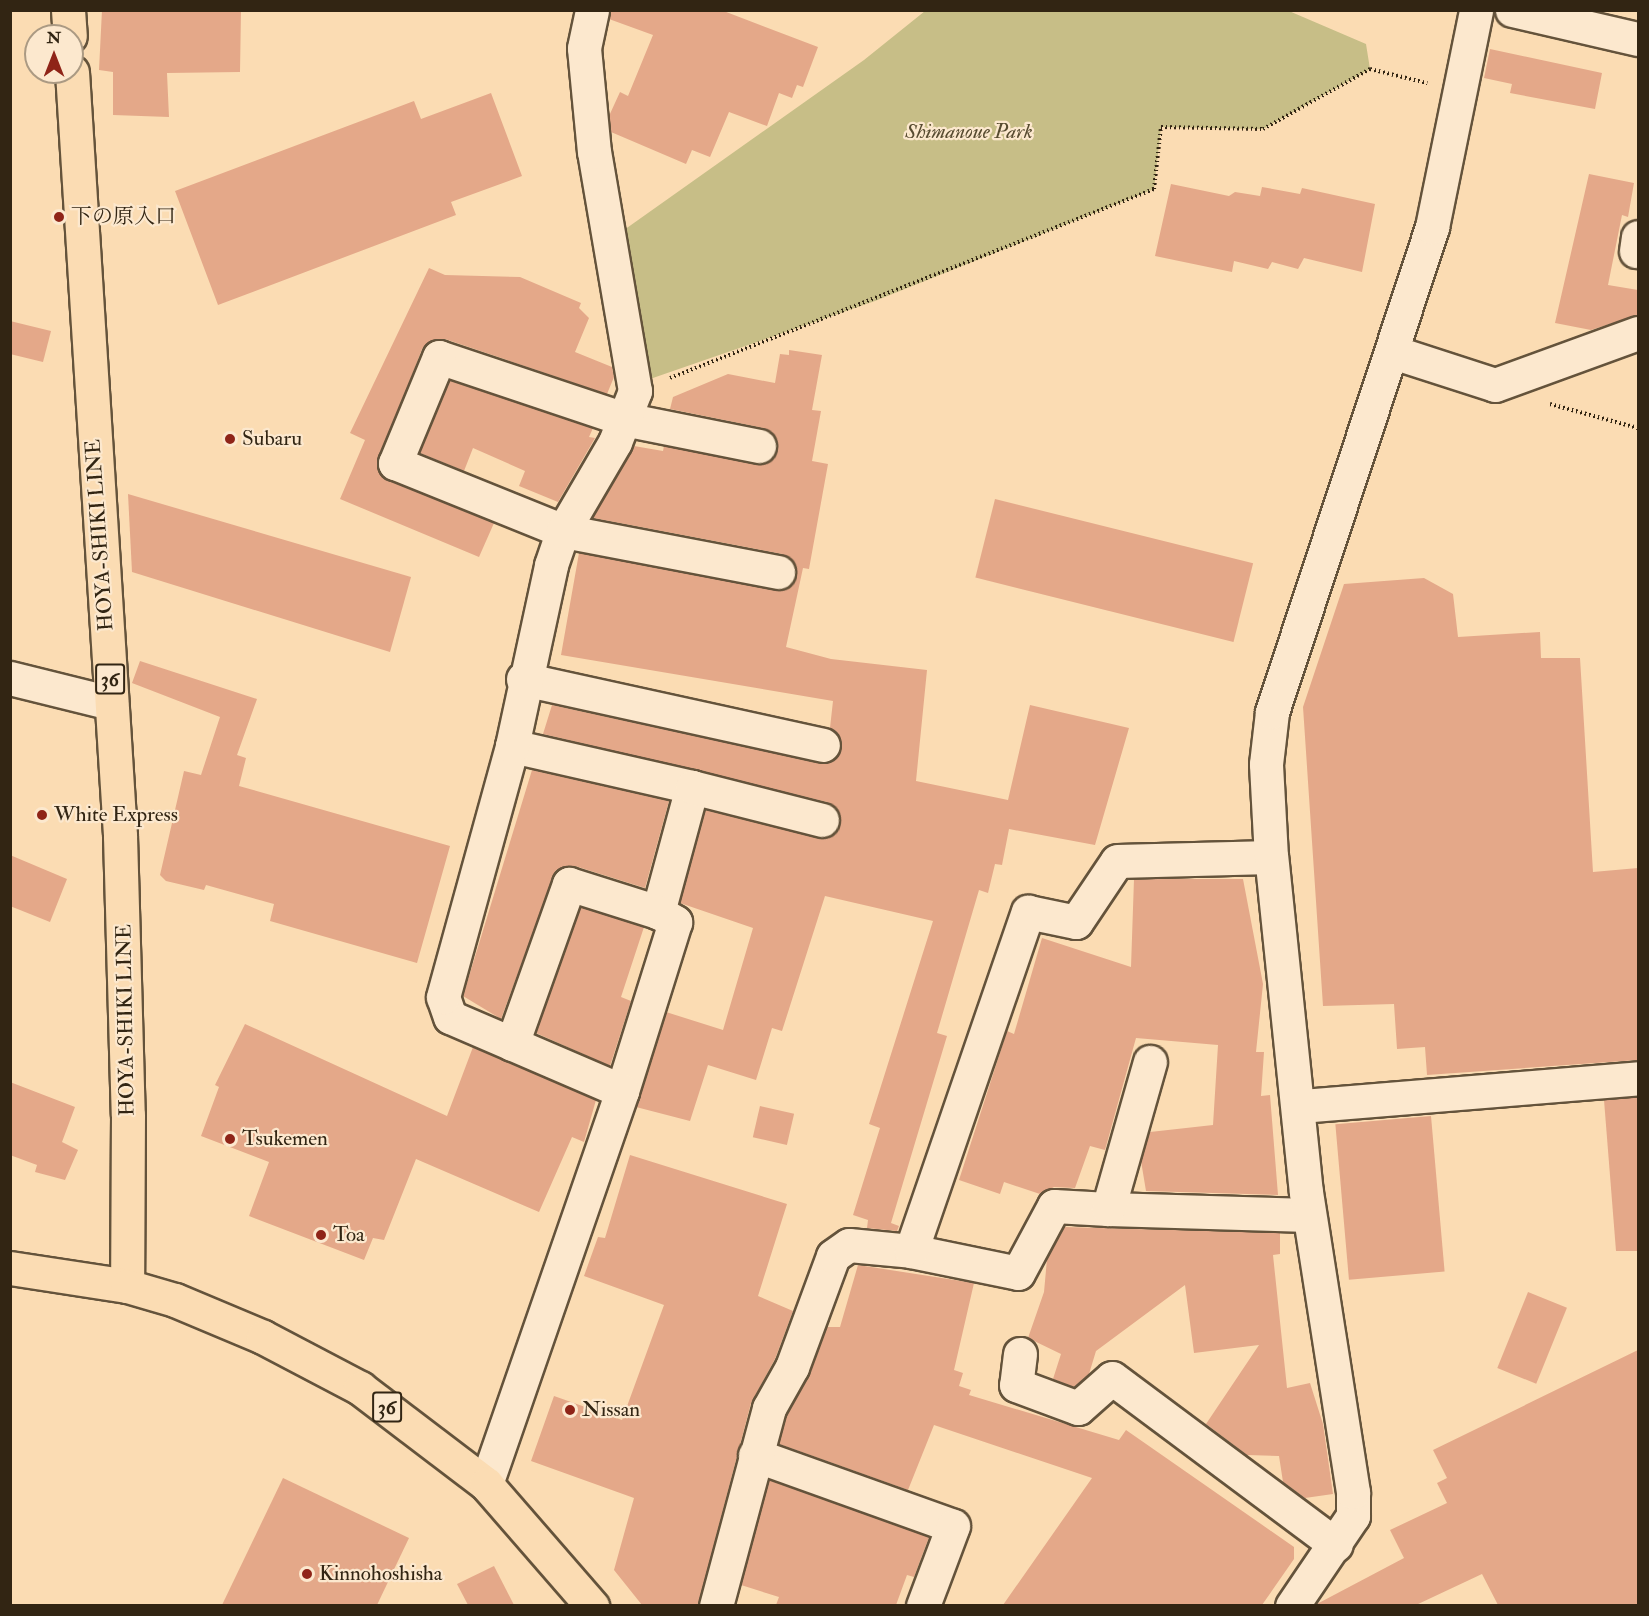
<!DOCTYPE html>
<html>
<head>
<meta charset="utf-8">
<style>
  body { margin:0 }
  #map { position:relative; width:1649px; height:1616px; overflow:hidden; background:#fbdcb3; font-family:"IM FELL Double Pica","Noto Serif JP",serif }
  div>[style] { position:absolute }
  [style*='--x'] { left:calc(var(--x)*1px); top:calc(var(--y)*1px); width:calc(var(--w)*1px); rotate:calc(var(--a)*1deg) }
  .green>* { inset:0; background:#c7be87 }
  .building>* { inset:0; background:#e4a889; transform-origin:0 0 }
  .path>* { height:4px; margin-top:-2px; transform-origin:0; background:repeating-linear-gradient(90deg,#322513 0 1.5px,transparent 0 4.5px) }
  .roads { filter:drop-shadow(2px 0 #64533b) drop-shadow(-2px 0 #64533b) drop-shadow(0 2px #64533b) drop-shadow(0 -2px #64533b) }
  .minor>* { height:33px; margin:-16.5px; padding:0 16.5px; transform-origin:16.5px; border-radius:16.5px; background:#fce8ce }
  .major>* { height:33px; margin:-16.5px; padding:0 16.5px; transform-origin:16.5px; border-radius:16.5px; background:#fbdcb3 }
  .dots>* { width:16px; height:16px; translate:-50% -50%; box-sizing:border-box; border:3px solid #fce8ce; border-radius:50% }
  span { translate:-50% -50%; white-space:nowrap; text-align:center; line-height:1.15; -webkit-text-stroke:4.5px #fce8ce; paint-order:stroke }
  .shield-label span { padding:2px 4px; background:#fce8ce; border:2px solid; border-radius:4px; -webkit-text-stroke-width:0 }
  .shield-label { font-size:20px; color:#322513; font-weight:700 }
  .park-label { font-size:21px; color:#574b30; font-style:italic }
  .poi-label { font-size:21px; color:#322513 }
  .left { translate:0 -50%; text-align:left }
  .street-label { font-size:21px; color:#322513 }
  .frame { position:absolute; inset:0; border:12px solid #322513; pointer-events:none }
  .north { position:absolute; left:24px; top:24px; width:60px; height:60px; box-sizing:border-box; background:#fce8ce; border:2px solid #ab9a83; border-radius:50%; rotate:0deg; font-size:16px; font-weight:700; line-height:24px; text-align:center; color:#322513 }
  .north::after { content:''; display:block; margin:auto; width:21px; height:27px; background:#8f2418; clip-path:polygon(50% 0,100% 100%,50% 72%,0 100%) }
</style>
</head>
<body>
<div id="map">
  <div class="green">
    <div style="clip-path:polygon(925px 11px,1289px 11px,1366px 44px,1370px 69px,1263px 129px,1161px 127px,1154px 189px,875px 301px,650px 379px,624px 230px,864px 60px)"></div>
  </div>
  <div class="building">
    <div style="clip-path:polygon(102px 10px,241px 10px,240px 72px,167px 73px,169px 117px,113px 115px,113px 72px,99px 70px)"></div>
    <div style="clip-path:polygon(610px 10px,721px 10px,818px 47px,803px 87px,797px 85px,792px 98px,779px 93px,767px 126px,729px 112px,710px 157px,692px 150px,686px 164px,611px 132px,609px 116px,620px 92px,628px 96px,653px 35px,609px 19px)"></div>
    <div style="clip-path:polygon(1490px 49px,1602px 73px,1595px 109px,1510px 93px,1512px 84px,1484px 78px)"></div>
    <div style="clip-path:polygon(491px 93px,522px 176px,451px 202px,456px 215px,218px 305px,175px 191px,414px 101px,421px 119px)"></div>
    <div style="clip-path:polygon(1589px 174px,1634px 183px,1628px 217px,1622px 215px,1608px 285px,1638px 290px,1638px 315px,1591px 330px,1555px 323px)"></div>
    <div style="clip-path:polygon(1171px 184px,1229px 196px,1235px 192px,1260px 196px,1262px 187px,1300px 194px,1302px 188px,1375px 204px,1362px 272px,1304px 258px,1298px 269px,1272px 262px,1268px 269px,1234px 261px,1232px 272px,1155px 256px)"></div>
    <div style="clip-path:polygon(429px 268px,445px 275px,520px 277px,581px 303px,579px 308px,589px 318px,575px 352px,612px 367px,614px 377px,607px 394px,445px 339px,435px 339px,422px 349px,377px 466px,388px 480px,494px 523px,479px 557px,340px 499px,365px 440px,350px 433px)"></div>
    <div style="clip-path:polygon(10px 321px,51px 331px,43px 362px,10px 354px)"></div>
    <div style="clip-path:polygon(789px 350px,822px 355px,812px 410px,821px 411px,812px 461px,828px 464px,809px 569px,803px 568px,786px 647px,831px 659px,927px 670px,916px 781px,1008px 800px,1030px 705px,1129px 728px,1095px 845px,1009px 829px,1002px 865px,995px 864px,988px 893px,979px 890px,937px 1033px,947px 1036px,891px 1223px,899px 1226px,897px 1231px,867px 1228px,868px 1220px,853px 1215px,880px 1128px,869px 1124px,933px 921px,825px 896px,782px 1031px,772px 1028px,756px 1080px,708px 1065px,690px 1121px,636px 1107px,666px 1012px,723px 1030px,753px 928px,680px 903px,705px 810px,818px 838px,835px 833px,840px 815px,827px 802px,543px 734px,552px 705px,819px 763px,837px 757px,841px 740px,830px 728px,833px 701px,561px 655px,579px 553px,774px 590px,793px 584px,795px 565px,782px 554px,593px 518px,634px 446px,663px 451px,664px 446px,755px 464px,773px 459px,777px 441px,763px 428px,670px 409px,673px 397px,728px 374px,775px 383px,780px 354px,789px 355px)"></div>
    <div style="clip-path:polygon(450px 380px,593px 428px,589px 437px,595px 438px,558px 502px,519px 486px,525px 471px,473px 448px,464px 471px,420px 453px)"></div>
    <div style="clip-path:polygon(128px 494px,411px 577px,390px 652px,132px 572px)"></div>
    <div style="left:995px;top:499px;width:266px;height:81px;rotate:14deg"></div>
    <div style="clip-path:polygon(1424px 578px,1453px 594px,1458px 637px,1540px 632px,1541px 658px,1580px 658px,1593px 872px,1638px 868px,1638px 1060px,1427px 1075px,1425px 1047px,1397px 1049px,1394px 1004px,1323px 1006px,1303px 707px,1344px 584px)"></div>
    <div style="clip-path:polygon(140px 661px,257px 699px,237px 755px,246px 758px,239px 786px,450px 846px,417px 963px,270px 921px,274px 904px,206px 885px,204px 890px,166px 881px,160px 875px,184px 771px,201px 775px,220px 717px,132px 683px)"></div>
    <div style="clip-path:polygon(532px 770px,669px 801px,645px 888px,575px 866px,556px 870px,501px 1019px,463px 996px)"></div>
    <div style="clip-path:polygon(10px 855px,67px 879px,50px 922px,10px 906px)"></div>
    <div style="clip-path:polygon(1134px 879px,1243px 879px,1263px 984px,1256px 1052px,1264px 1052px,1261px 1096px,1270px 1095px,1278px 1195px,1146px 1191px,1141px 1161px,1150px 1132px,1213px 1125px,1218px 1045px,1136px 1038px,1105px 1150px,1090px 1146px,1075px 1188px,1054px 1187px,1040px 1194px,1004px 1182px,1000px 1194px,959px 1180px,1007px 1031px,1014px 1034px,1042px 938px,1131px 967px)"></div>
    <div style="clip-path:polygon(581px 907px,644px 927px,621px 997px,631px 1001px,610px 1066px,536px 1033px)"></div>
    <div style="clip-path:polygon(245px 1024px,447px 1116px,473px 1047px,596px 1100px,584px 1142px,572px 1137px,539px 1212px,416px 1159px,384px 1240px,373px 1238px,364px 1260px,249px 1216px,269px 1162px,201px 1136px,219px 1087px,215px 1085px)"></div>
    <div style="clip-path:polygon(10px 1082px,75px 1107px,62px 1142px,78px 1150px,65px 1180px,35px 1172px,37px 1165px,10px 1155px)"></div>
    <div style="clip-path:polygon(1638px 1097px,1638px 1251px,1616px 1251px,1604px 1100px)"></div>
    <div style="left:760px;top:1106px;width:35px;height:32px;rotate:13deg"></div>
    <div style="left:1431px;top:1116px;width:156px;height:96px;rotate:85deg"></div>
    <div style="clip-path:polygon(630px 1155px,787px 1204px,758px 1296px,793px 1311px,775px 1359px,751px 1403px,698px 1605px,642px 1605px,614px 1570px,634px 1498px,531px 1461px,554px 1396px,622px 1420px,664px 1305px,584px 1276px,598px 1237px,605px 1238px)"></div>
    <div style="clip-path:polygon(1064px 1227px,1280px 1233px,1280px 1254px,1273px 1255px,1287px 1388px,1310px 1383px,1323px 1424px,1333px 1494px,1305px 1498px,1283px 1482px,1279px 1456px,1247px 1455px,1206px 1424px,1259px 1345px,1194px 1353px,1185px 1285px,1096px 1351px,1089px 1374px,1074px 1387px,1053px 1379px,1061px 1354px,1028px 1338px,1044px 1292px,1047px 1259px)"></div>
    <div style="clip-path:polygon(858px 1265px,974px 1283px,954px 1370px,963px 1373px,959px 1386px,971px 1390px,969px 1395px,1119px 1440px,1126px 1430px,1294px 1547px,1294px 1559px,1262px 1605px,1003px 1605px,1092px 1478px,934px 1425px,908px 1490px,779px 1444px,787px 1415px,810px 1374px,827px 1327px,840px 1327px)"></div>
    <div style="left:1528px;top:1292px;width:42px;height:82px;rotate:22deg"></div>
    <div style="clip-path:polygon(1638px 1350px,1638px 1605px,1498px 1605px,1482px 1574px,1416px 1605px,1315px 1605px,1404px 1558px,1390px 1530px,1447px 1503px,1437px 1483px,1447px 1478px,1433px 1450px)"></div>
    <div style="clip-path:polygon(283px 1478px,409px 1538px,377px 1605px,222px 1605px)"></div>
    <div style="clip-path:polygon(769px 1480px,929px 1537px,914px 1577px,907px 1575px,896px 1605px,776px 1605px,779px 1597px,741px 1585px)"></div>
    <div style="clip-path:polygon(494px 1566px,514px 1605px,468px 1605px,457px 1584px)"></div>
  </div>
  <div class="path">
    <div style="--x:670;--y:378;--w:520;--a:-21.33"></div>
    <div style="--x:1154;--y:189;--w:62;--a:-83.6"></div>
    <div style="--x:1161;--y:127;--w:102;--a:1.1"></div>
    <div style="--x:1263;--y:129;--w:123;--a:-29.3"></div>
    <div style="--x:1370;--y:69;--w:59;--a:13.8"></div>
    <div style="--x:1550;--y:404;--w:91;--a:15.3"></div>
  </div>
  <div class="roads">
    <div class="minor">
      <div style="--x:1512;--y:10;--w:129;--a:13"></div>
      <div style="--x:1636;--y:251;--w:14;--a:-82"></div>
      <div style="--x:1393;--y:352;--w:107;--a:17.9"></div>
      <div style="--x:1495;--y:385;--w:152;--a:-20"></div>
      <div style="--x:759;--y:446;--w:138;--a:-168.7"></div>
      <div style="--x:624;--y:419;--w:195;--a:-161.5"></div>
      <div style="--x:439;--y:357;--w:115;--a:112.5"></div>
      <div style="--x:395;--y:463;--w:181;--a:22"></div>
      <div style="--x:563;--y:531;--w:219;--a:10.8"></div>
      <div style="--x:10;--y:678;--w:104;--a:13.9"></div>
      <div style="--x:523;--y:679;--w:307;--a:12.4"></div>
      <div style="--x:512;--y:746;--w:185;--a:12.8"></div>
      <div style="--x:692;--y:787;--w:130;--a:105.2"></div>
      <div style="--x:658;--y:912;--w:20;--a:30"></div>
      <div style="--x:675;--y:922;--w:177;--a:107.4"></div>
      <div style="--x:692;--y:787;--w:134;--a:14.2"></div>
      <div style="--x:512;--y:1044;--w:170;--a:-70.4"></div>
      <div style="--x:569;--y:884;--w:93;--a:17.5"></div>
      <div style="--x:1301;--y:1106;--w:338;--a:-4.7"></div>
      <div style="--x:1108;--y:1209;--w:201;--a:1.7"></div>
      <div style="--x:911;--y:1251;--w:109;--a:11.6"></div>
      <div style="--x:1018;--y:1273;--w:76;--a:-61.8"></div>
      <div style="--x:1054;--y:1206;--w:54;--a:3.2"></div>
      <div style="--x:1108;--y:1209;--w:153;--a:-74.1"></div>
      <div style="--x:1020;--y:1354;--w:31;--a:97"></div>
      <div style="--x:1016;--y:1385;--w:66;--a:20.4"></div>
      <div style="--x:1078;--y:1408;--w:45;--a:-41.4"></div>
      <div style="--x:1112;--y:1378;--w:279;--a:36.7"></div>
      <div style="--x:755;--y:1455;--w:210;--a:19.7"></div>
      <div style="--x:953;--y:1526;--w:85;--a:110.6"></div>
      <div style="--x:486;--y:1484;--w:416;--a:-70.9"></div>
      <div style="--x:622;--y:1091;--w:187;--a:-156.7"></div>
      <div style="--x:450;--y:1017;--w:21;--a:-109"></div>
      <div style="--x:443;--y:997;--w:260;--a:-74.6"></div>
      <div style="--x:512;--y:746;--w:185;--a:-77.8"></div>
      <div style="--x:551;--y:565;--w:36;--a:-71"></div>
      <div style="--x:563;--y:531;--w:103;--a:-59.7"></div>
      <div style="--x:615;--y:442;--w:55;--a:-68.6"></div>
      <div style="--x:635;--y:391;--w:242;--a:-99.7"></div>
      <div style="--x:594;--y:152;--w:104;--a:-95.5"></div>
      <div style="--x:584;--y:48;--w:39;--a:-78"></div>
      <div style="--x:716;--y:1606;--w:205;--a:-75"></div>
      <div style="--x:769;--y:1408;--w:47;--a:-60.7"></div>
      <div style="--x:792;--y:1367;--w:118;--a:-69.7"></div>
      <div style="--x:833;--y:1256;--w:19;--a:-35"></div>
      <div style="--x:849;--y:1245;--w:62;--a:5.5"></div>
      <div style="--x:911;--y:1251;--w:359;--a:-71"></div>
      <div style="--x:1028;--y:912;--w:49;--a:11.8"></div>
      <div style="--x:1076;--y:922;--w:73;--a:-56.1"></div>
      <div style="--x:1117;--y:861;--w:154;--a:-1.5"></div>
      <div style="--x:1292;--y:1606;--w:109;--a:-55.9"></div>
      <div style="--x:1353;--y:1516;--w:24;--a:-90"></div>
      <div style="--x:1353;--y:1492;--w:303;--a:-98.9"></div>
      <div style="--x:1306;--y:1193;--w:338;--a:-95.9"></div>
      <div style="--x:1271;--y:857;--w:93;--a:-93.1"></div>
      <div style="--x:1266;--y:764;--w:52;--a:-83.4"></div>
      <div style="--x:1272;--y:712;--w:511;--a:-71.74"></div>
      <div style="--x:1432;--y:227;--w:221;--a:-78.5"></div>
    </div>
    <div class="major">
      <div style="--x:68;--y:10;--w:26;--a:86"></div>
      <div style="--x:72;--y:72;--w:766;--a:86.4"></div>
      <div style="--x:120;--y:836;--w:279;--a:88.4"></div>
      <div style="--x:128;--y:1115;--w:171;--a:90.3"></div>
      <div style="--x:10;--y:1268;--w:118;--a:8.7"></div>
      <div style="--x:127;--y:1286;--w:50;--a:16.3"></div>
      <div style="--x:175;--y:1300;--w:95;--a:22.8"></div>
      <div style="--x:263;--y:1337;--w:110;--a:27.7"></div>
      <div style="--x:360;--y:1388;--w:158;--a:37.3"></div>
      <div style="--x:486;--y:1484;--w:162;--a:49"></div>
    </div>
  </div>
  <div class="dots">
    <div style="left:59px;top:217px;background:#8f2418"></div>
    <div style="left:230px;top:439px;background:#8f2418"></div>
    <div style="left:42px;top:815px;background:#8f2418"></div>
    <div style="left:230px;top:1139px;background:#8f2418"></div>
    <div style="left:321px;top:1235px;background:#8f2418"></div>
    <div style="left:570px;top:1410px;background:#8f2418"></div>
    <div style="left:307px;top:1574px;background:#8f2418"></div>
  </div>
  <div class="shield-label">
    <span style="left:110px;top:679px">36</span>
    <span style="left:387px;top:1407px">36</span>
  </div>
  <div class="park-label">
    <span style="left:969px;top:132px">Shimanoue Park</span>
  </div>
  <div class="poi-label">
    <span class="left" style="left:71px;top:217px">下の原入口</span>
    <span class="left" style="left:242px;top:439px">Subaru</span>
    <span class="left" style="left:54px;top:815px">White Express</span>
    <span class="left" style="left:242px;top:1139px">Tsukemen</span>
    <span class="left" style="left:333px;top:1235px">Toa</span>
    <span class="left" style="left:582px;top:1410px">Nissan</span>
    <span class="left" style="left:319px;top:1574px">Kinnohoshisha</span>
  </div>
  <div class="street-label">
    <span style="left:100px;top:535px;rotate:-94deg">HOYA-SHIKI LINE</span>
    <span style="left:126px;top:1020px;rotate:-91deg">HOYA-SHIKI LINE</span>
  </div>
  <div class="frame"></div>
  <div class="north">N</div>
</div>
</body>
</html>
